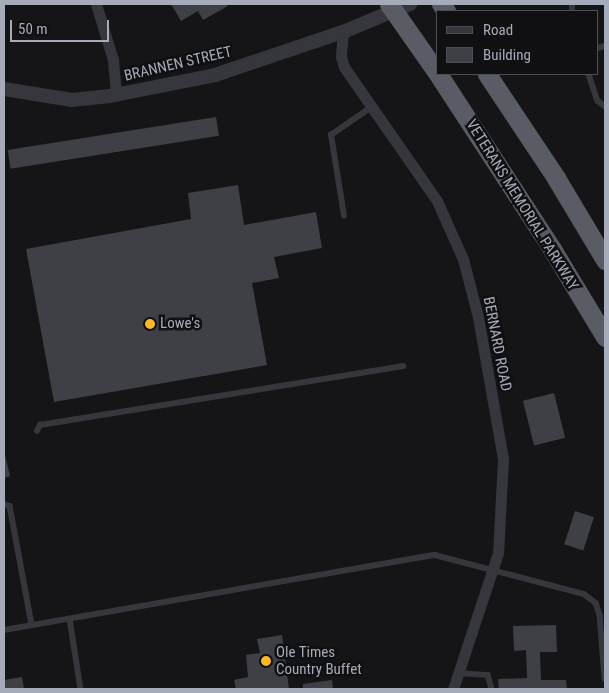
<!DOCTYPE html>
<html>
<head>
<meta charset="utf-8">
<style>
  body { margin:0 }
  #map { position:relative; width:609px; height:693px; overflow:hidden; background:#151517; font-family:"Roboto Condensed",sans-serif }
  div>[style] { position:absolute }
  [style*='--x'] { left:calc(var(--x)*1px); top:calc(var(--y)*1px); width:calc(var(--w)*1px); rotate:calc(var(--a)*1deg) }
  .building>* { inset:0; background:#3f4045; transform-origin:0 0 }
  .service>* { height:5.5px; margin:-2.75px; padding:0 2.75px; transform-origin:2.75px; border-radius:2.75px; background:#36373d }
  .minor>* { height:11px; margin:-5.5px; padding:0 5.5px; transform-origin:5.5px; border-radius:5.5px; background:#36373d }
  .tertiary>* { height:14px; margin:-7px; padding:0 7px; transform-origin:7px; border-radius:7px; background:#36373d }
  .trunk>* { height:19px; margin:-9.5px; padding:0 9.5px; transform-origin:9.5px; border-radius:9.5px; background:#595c65 }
  .dots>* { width:14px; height:14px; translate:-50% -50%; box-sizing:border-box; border:2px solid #101012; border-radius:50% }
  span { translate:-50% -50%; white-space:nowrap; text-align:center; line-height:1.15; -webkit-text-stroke:5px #101012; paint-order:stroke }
  .street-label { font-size:15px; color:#a6abb9 }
  .poi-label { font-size:15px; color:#a6abb9 }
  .left { translate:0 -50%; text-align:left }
  .frame { position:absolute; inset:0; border:5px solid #a6abb9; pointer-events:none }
  .legend { position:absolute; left:436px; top:10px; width:162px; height:65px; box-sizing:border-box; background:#101012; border:1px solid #4c4e55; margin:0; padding:6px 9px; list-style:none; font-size:15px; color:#a6abb9 }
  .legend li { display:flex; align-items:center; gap:10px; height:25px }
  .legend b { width:25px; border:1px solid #4c4e55 }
  .scale { position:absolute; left:10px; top:20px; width:99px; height:22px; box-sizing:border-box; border:2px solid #a6abb9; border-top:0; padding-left:6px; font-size:15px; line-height:18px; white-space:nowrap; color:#a6abb9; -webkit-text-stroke:4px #101012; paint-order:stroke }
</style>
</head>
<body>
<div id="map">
  <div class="building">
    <div style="clip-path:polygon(171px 4px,226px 4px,228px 6px,203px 20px,198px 11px,181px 21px)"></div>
    <div style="left:216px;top:117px;width:19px;height:211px;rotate:81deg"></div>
    <div style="clip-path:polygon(238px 185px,244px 225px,316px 212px,322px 248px,274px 257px,279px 278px,252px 283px,267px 365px,54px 402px,26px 249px,191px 219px,188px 193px)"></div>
    <div style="left:554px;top:393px;width:46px;height:32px;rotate:76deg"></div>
    <div style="clip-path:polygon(4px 451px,10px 476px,4px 478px)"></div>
    <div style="left:575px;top:511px;width:20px;height:35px;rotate:18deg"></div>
    <div style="clip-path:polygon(556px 625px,557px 652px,540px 652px,541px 680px,566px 680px,567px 689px,499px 689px,498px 679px,527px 678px,526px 650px,514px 651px,513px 626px)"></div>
    <div style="clip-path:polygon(282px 635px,289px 689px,236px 689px,234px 680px,248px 677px,246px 655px,260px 653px,257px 639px)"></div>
    <div style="clip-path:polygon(22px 677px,24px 689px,4px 689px,4px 680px)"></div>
    <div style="clip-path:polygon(332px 680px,333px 689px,303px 689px,303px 684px)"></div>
  </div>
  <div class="service">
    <div style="--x:572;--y:11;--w:7;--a:-90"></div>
    <div style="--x:598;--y:48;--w:7;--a:-16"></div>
    <div style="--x:589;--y:74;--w:28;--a:72"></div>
    <div style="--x:598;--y:101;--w:9;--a:36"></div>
    <div style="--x:344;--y:216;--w:82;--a:-99.1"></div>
    <div style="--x:331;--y:135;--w:51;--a:-34.6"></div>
    <div style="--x:37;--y:431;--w:7;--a:-63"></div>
    <div style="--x:40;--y:425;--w:368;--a:-9.2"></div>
    <div style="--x:4;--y:504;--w:6;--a:18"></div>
    <div style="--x:10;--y:506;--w:121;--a:79.5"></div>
    <div style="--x:70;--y:619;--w:71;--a:81.1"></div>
    <div style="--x:4;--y:630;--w:437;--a:-9.9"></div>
    <div style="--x:435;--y:555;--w:154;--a:14.7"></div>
    <div style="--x:584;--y:594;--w:15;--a:37"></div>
    <div style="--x:596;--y:603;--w:13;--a:72"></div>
    <div style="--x:600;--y:615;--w:64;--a:85.5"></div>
    <div style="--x:458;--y:673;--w:30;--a:4"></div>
    <div style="--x:488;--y:675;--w:15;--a:74"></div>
  </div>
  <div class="minor">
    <div style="--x:96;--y:4;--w:59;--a:73.1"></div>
    <div style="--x:113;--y:60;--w:34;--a:85"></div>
    <div style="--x:343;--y:32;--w:25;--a:95"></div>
    <div style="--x:341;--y:57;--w:10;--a:73"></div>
    <div style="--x:344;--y:67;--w:163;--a:55.2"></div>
    <div style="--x:437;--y:201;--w:64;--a:65.9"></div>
    <div style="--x:463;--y:259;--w:60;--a:75.5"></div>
    <div style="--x:478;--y:317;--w:144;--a:80"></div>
    <div style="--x:503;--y:459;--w:94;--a:93"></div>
    <div style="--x:498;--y:553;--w:143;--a:108.3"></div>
  </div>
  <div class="tertiary">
    <div style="--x:4;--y:89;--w:69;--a:9.2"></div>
    <div style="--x:72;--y:100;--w:38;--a:-6"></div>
    <div style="--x:110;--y:96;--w:107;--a:-11.3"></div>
    <div style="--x:215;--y:75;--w:135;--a:-18.6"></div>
    <div style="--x:343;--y:32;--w:73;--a:-22.7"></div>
  </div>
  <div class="trunk">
    <div style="--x:389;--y:4;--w:85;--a:55"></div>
    <div style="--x:441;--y:4;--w:9;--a:54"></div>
    <div style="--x:438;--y:74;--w:209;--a:56.9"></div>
    <div style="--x:552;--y:249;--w:103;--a:58.9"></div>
    <div style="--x:487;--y:74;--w:125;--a:56.4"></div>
    <div style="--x:556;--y:178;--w:96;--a:59.1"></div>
  </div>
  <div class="dots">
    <div style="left:150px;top:324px;background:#ffb825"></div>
    <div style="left:266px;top:661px;background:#ffb825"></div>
  </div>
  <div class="street-label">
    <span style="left:178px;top:64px;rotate:-13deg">BRANNEN STREET</span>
    <span style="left:522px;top:205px;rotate:58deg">VETERANS MEMORIAL PARKWAY</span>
    <span style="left:497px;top:344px;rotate:79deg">BERNARD ROAD</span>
  </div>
  <div class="poi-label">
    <span class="left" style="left:160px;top:324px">Lowe's</span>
    <span class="left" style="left:276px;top:661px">Ole Times<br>Country Buffet</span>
  </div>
  <div class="frame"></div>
  <ul class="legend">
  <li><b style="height:6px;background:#36373d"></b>Road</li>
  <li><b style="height:14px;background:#3f4045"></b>Building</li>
  </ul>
  <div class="scale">50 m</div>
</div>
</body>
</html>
